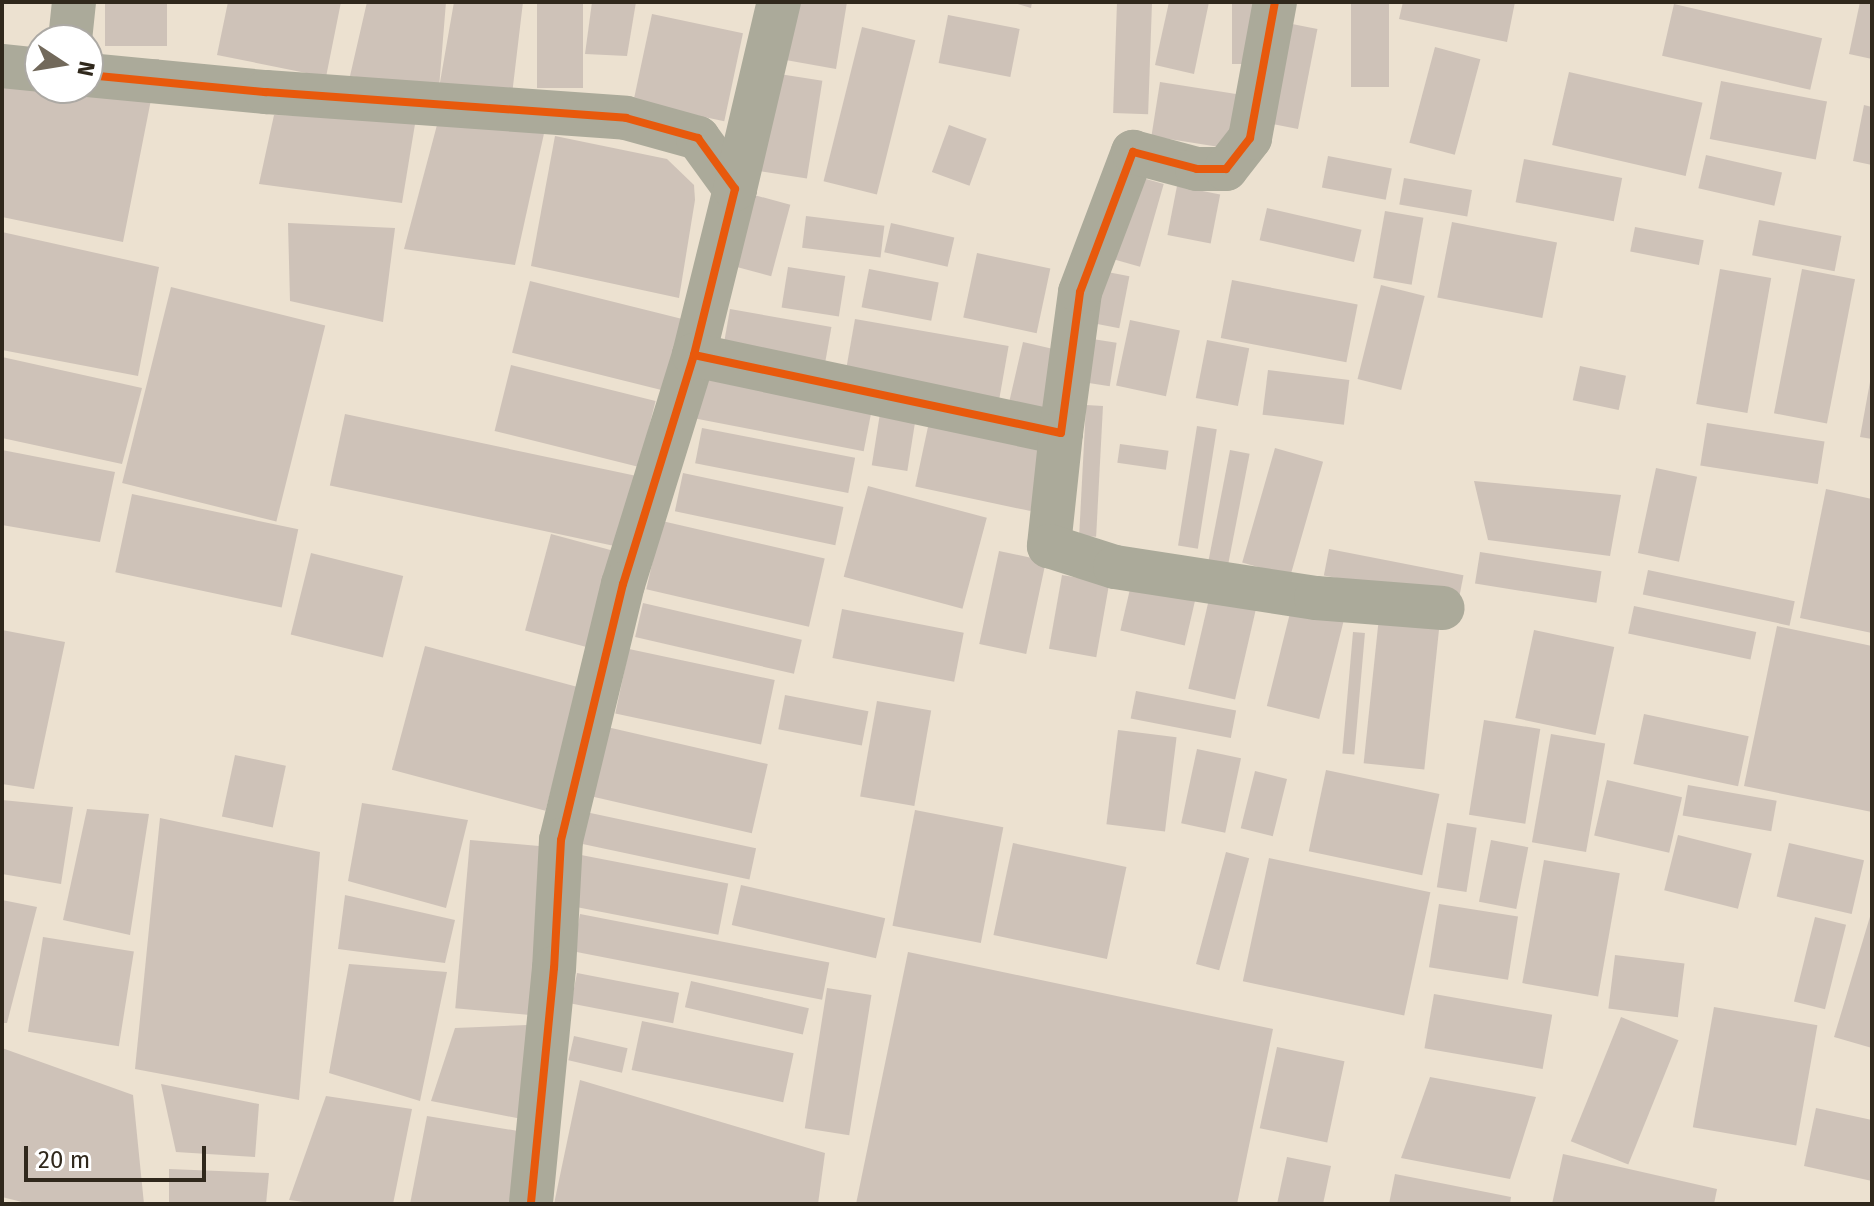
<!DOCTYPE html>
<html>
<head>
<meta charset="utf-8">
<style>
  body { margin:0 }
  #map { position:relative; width:1874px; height:1206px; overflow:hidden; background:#ece1d0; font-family:"Fira Sans",sans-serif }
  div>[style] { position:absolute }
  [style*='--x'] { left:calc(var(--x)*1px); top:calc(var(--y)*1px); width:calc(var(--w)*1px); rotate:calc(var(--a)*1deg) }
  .building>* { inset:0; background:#cec2b8; transform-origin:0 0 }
  .street>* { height:44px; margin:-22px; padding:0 22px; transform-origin:22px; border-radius:22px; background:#abaa9a }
  .cycleway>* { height:8px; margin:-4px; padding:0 4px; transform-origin:4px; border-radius:4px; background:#e8590c }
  span { translate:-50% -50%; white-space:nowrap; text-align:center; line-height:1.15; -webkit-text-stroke:8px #fff; paint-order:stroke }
  .frame { position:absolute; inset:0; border:4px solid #30281c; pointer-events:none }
  .north { position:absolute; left:24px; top:24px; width:80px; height:80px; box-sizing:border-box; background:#fff; border:2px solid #aca9a4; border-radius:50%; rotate:102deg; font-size:22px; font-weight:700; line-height:32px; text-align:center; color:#30281c }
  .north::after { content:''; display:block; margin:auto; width:28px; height:36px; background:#72695b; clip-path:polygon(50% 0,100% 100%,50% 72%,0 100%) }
  .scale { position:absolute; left:24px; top:1146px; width:182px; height:36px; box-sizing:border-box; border:4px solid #30281c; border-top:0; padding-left:10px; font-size:24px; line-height:28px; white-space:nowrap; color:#30281c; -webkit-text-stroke:6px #fff; paint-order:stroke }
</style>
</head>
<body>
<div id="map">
  <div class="building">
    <div style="left:105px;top:2px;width:62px;height:44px"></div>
    <div style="clip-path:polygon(228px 2px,341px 2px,326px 77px,217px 55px)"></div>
    <div style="clip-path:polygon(367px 2px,446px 2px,439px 88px,454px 2px,523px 2px,511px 103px,350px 76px)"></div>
    <div style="left:537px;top:2px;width:46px;height:86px"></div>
    <div style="clip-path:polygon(592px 2px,636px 2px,627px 56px,585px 54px)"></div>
    <div style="clip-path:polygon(790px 2px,847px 2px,836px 69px,780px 59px)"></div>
    <div style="clip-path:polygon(1011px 2px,1032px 2px,1031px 8px)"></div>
    <div style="left:1117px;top:2px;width:35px;height:111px;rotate:2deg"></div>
    <div style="clip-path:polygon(1169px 2px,1209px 2px,1194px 74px,1155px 65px)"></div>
    <div style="left:1232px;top:2px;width:27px;height:62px"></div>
    <div style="left:1351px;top:2px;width:38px;height:85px"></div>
    <div style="clip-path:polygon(1403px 2px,1515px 2px,1507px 42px,1399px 19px)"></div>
    <div style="clip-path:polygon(1860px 2px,1872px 2px,1872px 59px,1849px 54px)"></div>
    <div style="left:1674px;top:4px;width:152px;height:53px;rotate:13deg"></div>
    <div style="left:652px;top:14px;width:93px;height:90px;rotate:12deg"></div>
    <div style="left:948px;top:15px;width:73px;height:49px;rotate:11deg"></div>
    <div style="left:1287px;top:23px;width:31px;height:102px;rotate:11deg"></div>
    <div style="left:862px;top:27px;width:55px;height:159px;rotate:14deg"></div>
    <div style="left:1435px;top:47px;width:47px;height:99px;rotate:15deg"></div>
    <div style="clip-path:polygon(2px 58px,40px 88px,88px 88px,88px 59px,159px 59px,123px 242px,2px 217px)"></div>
    <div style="left:1569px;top:72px;width:137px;height:75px;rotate:13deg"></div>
    <div style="left:773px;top:73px;width:50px;height:99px;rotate:9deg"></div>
    <div style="left:1721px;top:81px;width:108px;height:59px;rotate:11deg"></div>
    <div style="left:1160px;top:82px;width:85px;height:55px;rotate:9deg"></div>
    <div style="clip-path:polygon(1864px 105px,1872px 107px,1872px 165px,1853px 161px)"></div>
    <div style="clip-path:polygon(274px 115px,416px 118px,402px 203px,259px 184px)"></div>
    <div style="clip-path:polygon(437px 125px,545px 129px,515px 265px,404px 249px)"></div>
    <div style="left:949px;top:125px;width:40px;height:50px;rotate:20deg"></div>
    <div style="clip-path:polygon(555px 136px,667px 159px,694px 185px,695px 200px,679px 298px,531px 266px)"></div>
    <div style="left:1706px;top:155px;width:78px;height:34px;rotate:13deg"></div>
    <div style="left:1328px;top:156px;width:65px;height:32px;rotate:11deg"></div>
    <div style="left:1524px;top:159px;width:100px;height:44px;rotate:11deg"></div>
    <div style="left:1132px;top:175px;width:33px;height:86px;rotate:16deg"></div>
    <div style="left:1404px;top:178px;width:69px;height:27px;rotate:10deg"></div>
    <div style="left:1177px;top:186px;width:44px;height:50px;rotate:11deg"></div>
    <div style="left:743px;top:192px;width:49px;height:74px;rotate:15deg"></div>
    <div style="left:1267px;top:208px;width:97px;height:33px;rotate:13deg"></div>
    <div style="left:1385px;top:211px;width:39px;height:68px;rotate:10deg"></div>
    <div style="left:806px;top:216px;width:79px;height:32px;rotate:7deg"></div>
    <div style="left:1759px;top:220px;width:84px;height:36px;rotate:11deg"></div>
    <div style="left:1452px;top:222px;width:107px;height:77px;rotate:11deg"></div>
    <div style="clip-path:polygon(288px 223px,395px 228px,383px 322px,290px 301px)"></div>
    <div style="left:891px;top:223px;width:65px;height:30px;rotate:13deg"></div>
    <div style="left:1635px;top:227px;width:70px;height:25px;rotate:11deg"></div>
    <div style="clip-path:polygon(2px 232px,159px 267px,138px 376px,2px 350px)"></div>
    <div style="left:977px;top:253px;width:75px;height:66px;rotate:12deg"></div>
    <div style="left:788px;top:267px;width:58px;height:41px;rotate:9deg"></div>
    <div style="left:869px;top:269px;width:71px;height:39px;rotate:11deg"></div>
    <div style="left:1720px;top:269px;width:52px;height:137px;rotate:10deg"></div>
    <div style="left:1802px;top:269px;width:54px;height:147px;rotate:11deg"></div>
    <div style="left:1097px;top:270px;width:33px;height:53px;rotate:11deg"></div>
    <div style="left:1232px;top:280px;width:128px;height:59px;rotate:11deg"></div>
    <div style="left:530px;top:281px;width:157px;height:74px;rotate:14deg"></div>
    <div style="left:1381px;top:285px;width:45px;height:97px;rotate:14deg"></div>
    <div style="left:171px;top:287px;width:159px;height:202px;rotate:14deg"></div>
    <div style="left:730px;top:309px;width:103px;height:42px;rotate:10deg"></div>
    <div style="left:855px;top:319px;width:156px;height:64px;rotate:10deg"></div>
    <div style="left:1130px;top:320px;width:51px;height:67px;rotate:12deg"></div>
    <div style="left:1086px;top:338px;width:31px;height:44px;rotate:9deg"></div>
    <div style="left:1207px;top:340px;width:43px;height:59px;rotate:11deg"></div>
    <div style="left:1023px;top:342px;width:40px;height:62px;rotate:13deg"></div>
    <div style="clip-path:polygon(2px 357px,142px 388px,122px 464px,2px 438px)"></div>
    <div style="left:511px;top:365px;width:149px;height:68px;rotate:14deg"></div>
    <div style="left:703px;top:366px;width:174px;height:53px;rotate:11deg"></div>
    <div style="left:1580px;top:366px;width:47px;height:35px;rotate:12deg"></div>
    <div style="left:1268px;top:370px;width:82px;height:45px;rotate:7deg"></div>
    <div style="clip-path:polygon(1870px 382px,1872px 383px,1872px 439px,1860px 437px)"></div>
    <div style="left:1086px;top:405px;width:17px;height:131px;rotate:3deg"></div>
    <div style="left:881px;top:407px;width:36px;height:59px;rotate:9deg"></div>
    <div style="left:345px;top:414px;width:297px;height:73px;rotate:12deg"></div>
    <div style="left:929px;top:422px;width:118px;height:66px;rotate:12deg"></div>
    <div style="left:1707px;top:423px;width:119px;height:43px;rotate:9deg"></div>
    <div style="left:1197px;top:426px;width:20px;height:121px;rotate:9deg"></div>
    <div style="left:702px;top:428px;width:156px;height:36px;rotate:11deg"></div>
    <div style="left:1120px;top:444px;width:49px;height:19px;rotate:8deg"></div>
    <div style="left:1275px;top:448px;width:50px;height:119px;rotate:16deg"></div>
    <div style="clip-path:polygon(2px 450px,115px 472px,100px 542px,2px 525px)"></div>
    <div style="left:1230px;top:450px;width:20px;height:115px;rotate:11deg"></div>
    <div style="left:1656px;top:468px;width:42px;height:87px;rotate:12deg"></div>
    <div style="left:683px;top:473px;width:164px;height:39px;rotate:12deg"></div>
    <div style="clip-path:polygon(1474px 481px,1621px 495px,1610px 556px,1488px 540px)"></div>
    <div style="left:868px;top:486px;width:123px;height:94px;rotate:15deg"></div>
    <div style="clip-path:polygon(1826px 489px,1872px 499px,1872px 633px,1800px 618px)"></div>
    <div style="left:132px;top:494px;width:170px;height:80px;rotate:12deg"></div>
    <div style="left:662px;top:521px;width:167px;height:70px;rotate:13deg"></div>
    <div style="left:551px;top:534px;width:74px;height:100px;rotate:15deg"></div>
    <div style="left:1329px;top:549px;width:137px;height:27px;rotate:11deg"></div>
    <div style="left:999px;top:551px;width:48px;height:95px;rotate:12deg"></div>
    <div style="left:1480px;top:552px;width:123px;height:32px;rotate:9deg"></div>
    <div style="left:311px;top:553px;width:95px;height:84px;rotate:14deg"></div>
    <div style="left:1648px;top:570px;width:150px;height:25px;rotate:12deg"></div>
    <div style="left:1062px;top:575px;width:48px;height:75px;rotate:10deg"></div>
    <div style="left:1133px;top:576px;width:66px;height:56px;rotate:13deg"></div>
    <div style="left:1209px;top:599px;width:48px;height:92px;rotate:13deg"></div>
    <div style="left:643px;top:603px;width:163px;height:35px;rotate:13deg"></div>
    <div style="left:1634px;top:606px;width:125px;height:28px;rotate:12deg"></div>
    <div style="left:842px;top:609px;width:124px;height:50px;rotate:11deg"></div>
    <div style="left:1291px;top:609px;width:54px;height:100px;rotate:14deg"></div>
    <div style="left:1379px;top:617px;width:61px;height:147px;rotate:6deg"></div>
    <div style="clip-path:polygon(1777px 626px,1872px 646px,1872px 812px,1744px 786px)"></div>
    <div style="clip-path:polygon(2px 630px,65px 642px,34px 789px,2px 784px)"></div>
    <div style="left:1534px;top:630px;width:82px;height:90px;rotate:12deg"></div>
    <div style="left:1353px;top:632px;width:12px;height:122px;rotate:5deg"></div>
    <div style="left:425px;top:646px;width:159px;height:128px;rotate:15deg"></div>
    <div style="left:629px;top:649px;width:149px;height:66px;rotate:12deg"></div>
    <div style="left:1136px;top:691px;width:102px;height:28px;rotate:11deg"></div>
    <div style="left:785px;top:695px;width:85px;height:35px;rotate:11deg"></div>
    <div style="left:877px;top:701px;width:55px;height:97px;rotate:10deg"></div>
    <div style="left:1644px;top:714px;width:107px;height:51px;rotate:12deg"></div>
    <div style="left:1484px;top:720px;width:57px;height:96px;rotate:9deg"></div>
    <div style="left:607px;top:727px;width:165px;height:71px;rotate:13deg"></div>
    <div style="left:1118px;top:730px;width:59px;height:95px;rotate:7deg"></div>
    <div style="left:1551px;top:734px;width:55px;height:110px;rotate:10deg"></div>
    <div style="left:1197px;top:749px;width:45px;height:76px;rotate:12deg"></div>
    <div style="left:235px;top:755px;width:52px;height:63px;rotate:12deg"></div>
    <div style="left:1326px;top:770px;width:116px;height:83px;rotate:12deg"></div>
    <div style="left:1255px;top:771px;width:33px;height:59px;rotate:14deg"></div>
    <div style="left:1607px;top:780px;width:77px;height:57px;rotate:13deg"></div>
    <div style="left:1688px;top:785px;width:90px;height:31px;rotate:10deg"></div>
    <div style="clip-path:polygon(2px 800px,73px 807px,61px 884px,2px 874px)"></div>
    <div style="clip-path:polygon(362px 803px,468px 820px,446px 908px,348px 881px)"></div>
    <div style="clip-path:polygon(87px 809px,149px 814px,130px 935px,63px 920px)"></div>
    <div style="left:915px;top:810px;width:90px;height:118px;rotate:11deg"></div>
    <div style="left:581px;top:811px;width:179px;height:32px;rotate:12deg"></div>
    <div style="clip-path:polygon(160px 818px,320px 852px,299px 1100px,135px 1069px)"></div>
    <div style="left:1447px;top:823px;width:30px;height:65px;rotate:9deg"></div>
    <div style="left:1678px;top:835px;width:76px;height:57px;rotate:14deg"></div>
    <div style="left:470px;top:840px;width:75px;height:169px;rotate:5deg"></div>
    <div style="left:1491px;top:840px;width:38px;height:63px;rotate:11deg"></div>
    <div style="left:1013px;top:843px;width:116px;height:94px;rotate:12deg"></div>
    <div style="left:1789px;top:843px;width:77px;height:55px;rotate:13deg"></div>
    <div style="left:1226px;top:852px;width:24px;height:116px;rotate:15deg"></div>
    <div style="left:581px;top:855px;width:150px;height:52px;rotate:11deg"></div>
    <div style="left:1269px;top:858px;width:165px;height:126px;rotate:12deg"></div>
    <div style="left:1544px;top:860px;width:77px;height:125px;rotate:10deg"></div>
    <div style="left:741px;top:885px;width:148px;height:41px;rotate:13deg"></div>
    <div style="clip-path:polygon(345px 895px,455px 920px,445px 963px,338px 949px)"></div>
    <div style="clip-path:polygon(2px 900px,37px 907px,7px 1023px,2px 1023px)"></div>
    <div style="left:1439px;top:904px;width:80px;height:64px;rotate:9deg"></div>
    <div style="clip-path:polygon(1872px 910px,1872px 1048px,1834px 1037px)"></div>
    <div style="left:580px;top:914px;width:254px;height:38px;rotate:11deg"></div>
    <div style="left:1815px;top:917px;width:32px;height:87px;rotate:14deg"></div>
    <div style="left:43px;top:937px;width:92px;height:96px;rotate:9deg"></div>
    <div style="clip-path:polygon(908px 952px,1273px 1029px,1237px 1204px,856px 1204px)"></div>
    <div style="left:1615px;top:955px;width:70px;height:54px;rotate:7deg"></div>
    <div style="clip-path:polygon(349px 964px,447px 972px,420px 1101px,329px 1073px)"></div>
    <div style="left:577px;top:973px;width:104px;height:31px;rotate:11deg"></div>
    <div style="left:691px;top:981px;width:121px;height:27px;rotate:13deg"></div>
    <div style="left:827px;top:988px;width:45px;height:142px;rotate:9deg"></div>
    <div style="left:1434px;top:994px;width:120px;height:55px;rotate:10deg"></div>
    <div style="left:1714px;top:1007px;width:105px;height:122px;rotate:10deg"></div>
    <div style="left:1621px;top:1017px;width:62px;height:134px;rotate:22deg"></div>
    <div style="left:642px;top:1021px;width:155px;height:50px;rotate:12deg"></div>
    <div style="clip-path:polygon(527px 1025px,527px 1120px,431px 1101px,455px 1028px)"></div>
    <div style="left:574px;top:1036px;width:55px;height:25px;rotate:13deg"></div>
    <div style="left:1277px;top:1047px;width:69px;height:83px;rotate:12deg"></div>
    <div style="clip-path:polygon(2px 1048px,133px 1095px,144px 1204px,30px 1204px,2px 1197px)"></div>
    <div style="clip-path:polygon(1430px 1077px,1536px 1097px,1510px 1179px,1401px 1158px)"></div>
    <div style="clip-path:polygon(580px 1080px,825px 1153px,818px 1204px,554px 1204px)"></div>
    <div style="clip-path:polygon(161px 1084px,259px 1104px,255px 1157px,176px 1152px)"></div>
    <div style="clip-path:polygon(326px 1096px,412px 1109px,393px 1204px,318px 1204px,289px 1200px)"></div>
    <div style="clip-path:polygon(1816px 1108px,1872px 1120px,1872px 1181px,1804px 1166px)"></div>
    <div style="clip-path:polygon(427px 1116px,524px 1132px,509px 1204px,410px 1204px)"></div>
    <div style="clip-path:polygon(1563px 1154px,1717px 1189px,1714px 1204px,1552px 1204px)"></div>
    <div style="clip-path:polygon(1287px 1157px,1331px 1166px,1323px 1204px,1277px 1204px)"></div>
    <div style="clip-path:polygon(169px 1169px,269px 1173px,266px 1204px,169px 1204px)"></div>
    <div style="clip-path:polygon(1395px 1174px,1511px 1197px,1510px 1204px,1389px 1204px)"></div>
  </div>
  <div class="street">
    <div style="--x:70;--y:40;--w:38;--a:-84"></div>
    <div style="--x:2;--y:66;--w:38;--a:6"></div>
    <div style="--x:88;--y:75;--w:179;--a:5.5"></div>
    <div style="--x:266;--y:92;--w:361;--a:4.1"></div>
    <div style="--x:626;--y:118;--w:75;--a:15.5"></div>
    <div style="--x:698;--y:138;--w:63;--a:54"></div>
    <div style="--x:735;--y:189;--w:171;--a:103.9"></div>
    <div style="--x:694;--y:355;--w:240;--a:107.2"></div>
    <div style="--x:623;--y:584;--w:263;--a:103.6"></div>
    <div style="--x:561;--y:840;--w:128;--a:93.1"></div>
    <div style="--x:554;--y:968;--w:237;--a:95.6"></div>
    <div style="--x:735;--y:189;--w:192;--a:-76.8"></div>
    <div style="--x:694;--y:355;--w:375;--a:12"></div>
    <div style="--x:1061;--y:433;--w:142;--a:-82.3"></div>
    <div style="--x:1080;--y:292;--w:150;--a:-69.3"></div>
    <div style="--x:1133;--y:152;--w:66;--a:14.9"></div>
    <div style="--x:1197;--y:169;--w:29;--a:0"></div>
    <div style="--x:1226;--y:169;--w:39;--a:-52"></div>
    <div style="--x:1250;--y:138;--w:138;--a:-79.6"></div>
    <div style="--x:1061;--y:433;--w:114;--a:96.1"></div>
    <div style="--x:1049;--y:546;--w:69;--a:17.7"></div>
    <div style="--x:1115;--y:567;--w:203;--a:8.8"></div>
    <div style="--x:1316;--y:598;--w:127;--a:4.5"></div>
  </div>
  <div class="cycleway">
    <div style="--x:88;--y:75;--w:179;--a:5.5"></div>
    <div style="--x:266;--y:92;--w:361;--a:4.1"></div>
    <div style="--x:626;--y:118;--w:75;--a:15.5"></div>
    <div style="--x:698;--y:138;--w:63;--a:54"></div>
    <div style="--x:735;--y:189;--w:171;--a:103.9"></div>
    <div style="--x:694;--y:355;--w:240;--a:107.2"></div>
    <div style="--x:623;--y:584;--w:263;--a:103.6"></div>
    <div style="--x:561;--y:840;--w:128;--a:93.1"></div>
    <div style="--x:554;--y:968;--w:237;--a:95.6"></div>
    <div style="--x:694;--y:355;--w:375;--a:12"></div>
    <div style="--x:1061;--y:433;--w:142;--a:-82.3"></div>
    <div style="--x:1080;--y:292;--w:150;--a:-69.3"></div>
    <div style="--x:1133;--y:152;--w:66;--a:14.9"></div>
    <div style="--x:1197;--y:169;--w:29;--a:0"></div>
    <div style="--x:1226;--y:169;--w:39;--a:-52"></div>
    <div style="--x:1250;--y:138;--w:138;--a:-79.6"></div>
  </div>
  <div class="frame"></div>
  <div class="north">N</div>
  <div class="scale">20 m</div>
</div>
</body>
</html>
